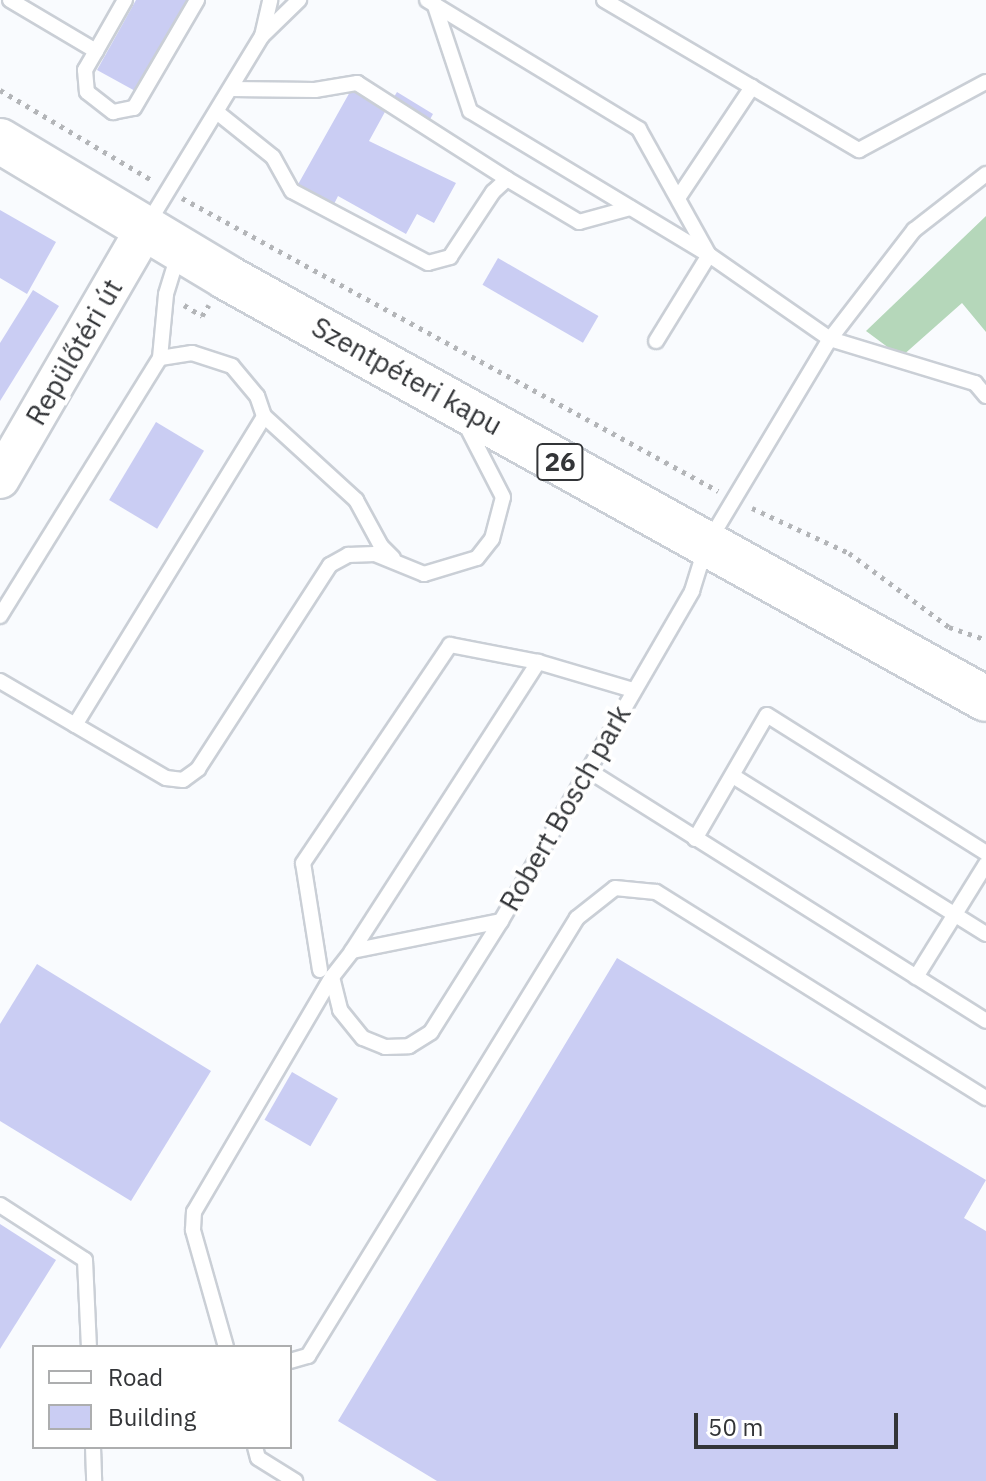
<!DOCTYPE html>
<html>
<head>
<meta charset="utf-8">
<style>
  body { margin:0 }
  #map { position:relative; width:986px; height:1481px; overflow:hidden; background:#f9fbfe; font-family:"IBM Plex Sans",sans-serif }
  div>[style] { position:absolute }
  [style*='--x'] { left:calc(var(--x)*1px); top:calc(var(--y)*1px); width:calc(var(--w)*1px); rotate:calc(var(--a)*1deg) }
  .green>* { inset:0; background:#b5d7ba }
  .building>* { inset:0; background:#cacdf3; transform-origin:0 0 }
  .path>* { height:5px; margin-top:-2.5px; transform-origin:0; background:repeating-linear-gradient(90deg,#b3b5b8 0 4px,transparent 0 10px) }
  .roads { filter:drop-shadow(2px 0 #cacfd6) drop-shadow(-2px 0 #cacfd6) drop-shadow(0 2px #cacfd6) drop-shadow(0 -2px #cacfd6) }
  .service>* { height:14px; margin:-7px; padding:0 7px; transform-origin:7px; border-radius:7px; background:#fff }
  .tertiary>* { height:38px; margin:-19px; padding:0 19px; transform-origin:19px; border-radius:19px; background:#fff }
  .primary>* { height:44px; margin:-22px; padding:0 22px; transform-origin:22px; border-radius:22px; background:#fff }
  span { translate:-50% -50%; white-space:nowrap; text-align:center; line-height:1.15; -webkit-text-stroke:8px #fff; paint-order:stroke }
  .shield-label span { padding:2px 6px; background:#fff; border:2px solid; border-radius:6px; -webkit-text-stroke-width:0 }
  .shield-label { font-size:26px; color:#333538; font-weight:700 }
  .street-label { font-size:28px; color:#333538 }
  .legend { position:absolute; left:32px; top:1345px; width:260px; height:104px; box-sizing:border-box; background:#fff; border:2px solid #adaeaf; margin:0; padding:10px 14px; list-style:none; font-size:24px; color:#333538 }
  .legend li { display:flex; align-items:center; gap:16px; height:40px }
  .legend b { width:40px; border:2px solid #adaeaf }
  .scale { position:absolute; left:694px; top:1413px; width:204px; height:36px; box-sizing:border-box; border:4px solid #333538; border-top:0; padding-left:10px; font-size:24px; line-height:28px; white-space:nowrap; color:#333538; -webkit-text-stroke:6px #fff; paint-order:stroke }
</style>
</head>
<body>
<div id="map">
  <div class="green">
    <div style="clip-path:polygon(986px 216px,986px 332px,962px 303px,901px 357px,866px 331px)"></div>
  </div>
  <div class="building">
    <div style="clip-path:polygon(136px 0,187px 0,137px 92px,97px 70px)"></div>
    <div style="clip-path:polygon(351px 90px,386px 110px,397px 92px,433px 114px,423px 132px,386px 110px,369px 141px,456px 183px,434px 223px,417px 214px,406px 234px,338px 196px,332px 208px,296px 188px)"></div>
    <div style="clip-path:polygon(0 210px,56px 242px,27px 294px,0 278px)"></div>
    <div style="left:498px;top:258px;width:116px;height:31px;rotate:30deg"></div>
    <div style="clip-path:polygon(33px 290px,59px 306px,0 401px,0 343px)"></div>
    <div style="left:156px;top:422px;width:56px;height:91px;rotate:31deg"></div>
    <div style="clip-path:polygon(617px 958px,986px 1180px,964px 1218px,986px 1231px,986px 1481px,437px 1481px,338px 1421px)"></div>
    <div style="clip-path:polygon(37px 964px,211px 1071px,131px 1201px,0 1121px,0 1024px)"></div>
    <div style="left:292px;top:1072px;width:53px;height:55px;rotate:30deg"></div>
    <div style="clip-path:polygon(0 1224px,56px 1260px,0 1349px)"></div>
  </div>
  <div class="path">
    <div style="--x:0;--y:90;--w:178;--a:30.7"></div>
    <div style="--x:182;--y:198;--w:611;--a:28.66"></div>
    <div style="--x:184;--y:305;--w:21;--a:31"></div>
    <div style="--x:202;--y:316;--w:13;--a:-58"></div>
    <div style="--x:752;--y:508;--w:107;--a:24.9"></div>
    <div style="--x:849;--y:553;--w:124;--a:36.5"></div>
    <div style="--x:949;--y:627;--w:39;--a:19"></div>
  </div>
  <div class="roads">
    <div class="service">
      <div style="--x:10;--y:0;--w:100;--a:30.7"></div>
      <div style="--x:96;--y:51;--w:59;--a:-60.4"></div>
      <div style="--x:604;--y:0;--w:296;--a:30.5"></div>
      <div style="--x:859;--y:150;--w:144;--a:-28.2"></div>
      <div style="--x:434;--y:3;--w:114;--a:71.6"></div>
      <div style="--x:470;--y:111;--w:279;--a:31.1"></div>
      <div style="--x:709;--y:255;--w:101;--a:121.6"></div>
      <div style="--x:262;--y:36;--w:37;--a:-77"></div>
      <div style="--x:96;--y:51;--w:22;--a:120"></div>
      <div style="--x:85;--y:70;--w:22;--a:85"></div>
      <div style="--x:87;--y:92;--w:33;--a:38"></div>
      <div style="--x:113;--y:112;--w:21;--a:-11"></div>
      <div style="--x:134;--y:108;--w:125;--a:-59.7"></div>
      <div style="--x:232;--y:89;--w:83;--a:0.7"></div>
      <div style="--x:315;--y:90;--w:43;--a:-9.5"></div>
      <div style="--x:357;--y:83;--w:178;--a:32.6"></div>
      <div style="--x:218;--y:113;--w:70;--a:38.7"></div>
      <div style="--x:273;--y:157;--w:39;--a:61"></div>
      <div style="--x:292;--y:191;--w:154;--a:27.9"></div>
      <div style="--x:428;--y:263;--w:23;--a:-15"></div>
      <div style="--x:450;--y:257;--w:78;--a:-56.5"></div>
      <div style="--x:493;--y:192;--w:19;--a:-43"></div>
      <div style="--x:507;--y:179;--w:84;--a:30.8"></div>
      <div style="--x:579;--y:222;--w:53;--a:-15.4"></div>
      <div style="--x:986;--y:174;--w:91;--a:142.1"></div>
      <div style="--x:914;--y:230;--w:138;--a:127.6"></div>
      <div style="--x:830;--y:339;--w:152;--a:16.9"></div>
      <div style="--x:975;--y:383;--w:17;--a:50"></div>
      <div style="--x:680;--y:195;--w:130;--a:-56.3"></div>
      <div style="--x:147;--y:225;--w:221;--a:-58.7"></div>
      <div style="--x:262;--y:36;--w:52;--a:-44.2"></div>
      <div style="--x:264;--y:416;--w:125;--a:42.4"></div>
      <div style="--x:356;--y:500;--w:52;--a:61.5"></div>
      <div style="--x:381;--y:546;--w:17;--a:45"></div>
      <div style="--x:0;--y:616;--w:304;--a:-58.2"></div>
      <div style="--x:160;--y:358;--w:64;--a:-84.6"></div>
      <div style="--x:166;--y:294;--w:41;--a:-72.9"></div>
      <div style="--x:0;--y:681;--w:192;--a:30.3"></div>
      <div style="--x:166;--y:778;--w:17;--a:7"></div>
      <div style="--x:183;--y:780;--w:19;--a:-36"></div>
      <div style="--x:198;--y:769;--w:243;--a:-57.1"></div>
      <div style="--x:330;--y:565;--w:21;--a:-29"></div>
      <div style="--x:348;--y:555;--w:27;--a:-2"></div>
      <div style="--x:375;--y:554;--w:53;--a:22.2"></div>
      <div style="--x:424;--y:574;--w:55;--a:-16.8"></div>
      <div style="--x:477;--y:558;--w:24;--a:-52"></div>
      <div style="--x:492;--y:539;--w:43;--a:-75.3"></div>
      <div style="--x:503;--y:497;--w:83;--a:-117.2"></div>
      <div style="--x:75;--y:725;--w:362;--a:-58.5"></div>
      <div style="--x:264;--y:416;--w:21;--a:-109"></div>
      <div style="--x:257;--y:396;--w:39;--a:-130"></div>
      <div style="--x:232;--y:366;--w:42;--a:-162"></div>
      <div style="--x:192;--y:353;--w:32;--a:171"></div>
      <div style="--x:591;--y:772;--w:467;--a:32.2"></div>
      <div style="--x:733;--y:776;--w:298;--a:32"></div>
      <div style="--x:695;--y:839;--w:143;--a:-59.9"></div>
      <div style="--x:767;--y:715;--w:259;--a:32.2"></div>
      <div style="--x:352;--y:951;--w:344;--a:-57.2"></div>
      <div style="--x:538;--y:662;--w:99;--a:16.4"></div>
      <div style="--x:320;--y:970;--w:108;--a:-99"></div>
      <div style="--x:303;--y:863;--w:263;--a:-56"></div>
      <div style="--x:450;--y:645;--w:90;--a:10.9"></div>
      <div style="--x:332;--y:977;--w:34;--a:76"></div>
      <div style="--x:340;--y:1010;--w:36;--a:51"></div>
      <div style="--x:363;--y:1038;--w:24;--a:22"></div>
      <div style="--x:385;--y:1047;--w:24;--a:-2"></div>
      <div style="--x:409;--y:1046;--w:26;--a:-32"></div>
      <div style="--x:431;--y:1032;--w:131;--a:-57.8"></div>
      <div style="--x:916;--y:977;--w:133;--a:-58.2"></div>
      <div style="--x:0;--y:1205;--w:101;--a:32.9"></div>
      <div style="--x:85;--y:1260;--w:87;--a:87.4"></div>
      <div style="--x:226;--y:1347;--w:122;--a:-105.8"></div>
      <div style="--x:193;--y:1230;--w:18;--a:-87"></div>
      <div style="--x:194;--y:1212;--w:273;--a:-59.6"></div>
      <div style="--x:332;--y:977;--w:33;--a:-52"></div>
      <div style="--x:352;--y:951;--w:152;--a:-11.4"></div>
      <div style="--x:501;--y:921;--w:381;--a:-59.9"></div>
      <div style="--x:692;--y:591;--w:47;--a:-72.7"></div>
      <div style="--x:706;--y:546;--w:241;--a:-59.1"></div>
      <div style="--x:830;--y:339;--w:147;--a:-145.2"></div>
      <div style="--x:709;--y:255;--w:144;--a:-119.1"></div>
      <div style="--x:639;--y:129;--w:248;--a:-148.7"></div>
      <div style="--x:290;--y:1361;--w:19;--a:-16"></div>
      <div style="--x:308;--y:1356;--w:514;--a:-58.44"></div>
      <div style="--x:577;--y:918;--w:48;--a:-38.3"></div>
      <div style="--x:615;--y:888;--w:41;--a:5.6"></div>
      <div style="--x:656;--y:892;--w:389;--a:32"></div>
      <div style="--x:93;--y:1447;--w:34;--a:88"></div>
      <div style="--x:255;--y:1447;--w:11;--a:75"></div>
      <div style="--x:258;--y:1458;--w:44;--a:31.9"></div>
    </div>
    <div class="tertiary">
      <div style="--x:0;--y:479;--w:293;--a:-59.9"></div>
    </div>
    <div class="primary">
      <div style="--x:0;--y:141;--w:264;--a:31"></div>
      <div style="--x:226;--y:277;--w:869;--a:29.04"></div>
    </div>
  </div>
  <div class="shield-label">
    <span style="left:560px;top:462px">26</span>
  </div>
  <div class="street-label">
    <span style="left:74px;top:352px;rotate:-60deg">Repülőtéri út</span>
    <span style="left:407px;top:376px;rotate:29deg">Szentpéteri kapu</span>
    <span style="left:565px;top:808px;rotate:-60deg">Robert Bosch park</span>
  </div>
  <ul class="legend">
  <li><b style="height:10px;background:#fff"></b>Road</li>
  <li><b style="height:22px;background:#cacdf3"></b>Building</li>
  </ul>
  <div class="scale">50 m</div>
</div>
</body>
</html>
